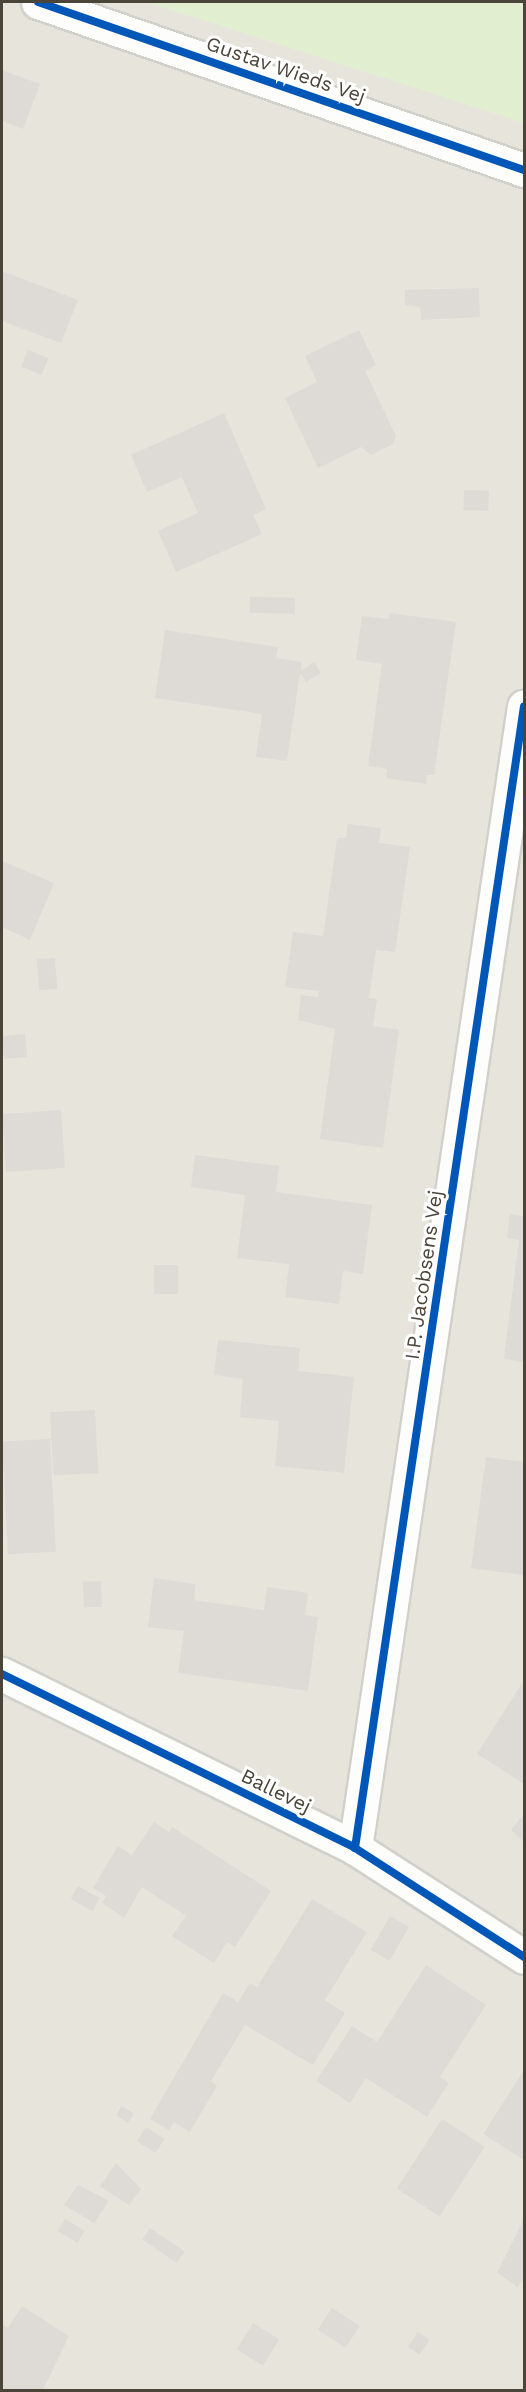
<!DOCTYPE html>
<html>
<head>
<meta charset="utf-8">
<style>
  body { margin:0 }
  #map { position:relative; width:526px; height:2392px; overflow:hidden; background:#f4f2ee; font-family:"Work Sans",sans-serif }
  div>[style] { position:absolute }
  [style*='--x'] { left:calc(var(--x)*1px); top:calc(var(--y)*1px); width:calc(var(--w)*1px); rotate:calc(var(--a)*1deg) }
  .residential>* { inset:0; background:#e7e4dc; transform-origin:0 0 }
  .green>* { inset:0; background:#e1eecf }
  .building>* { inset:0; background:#dedbd6; transform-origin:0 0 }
  .roads { filter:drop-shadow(2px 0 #d2d0cb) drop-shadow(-2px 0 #d2d0cb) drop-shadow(0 2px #d2d0cb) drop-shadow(0 -2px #d2d0cb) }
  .minor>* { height:33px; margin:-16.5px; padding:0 16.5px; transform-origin:16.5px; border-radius:16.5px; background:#fdfdfc }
  .cycleway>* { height:8px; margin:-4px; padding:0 4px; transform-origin:4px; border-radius:4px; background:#0057b8 }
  span { translate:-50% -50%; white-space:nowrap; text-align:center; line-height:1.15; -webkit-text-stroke:6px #fff; paint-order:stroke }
  .street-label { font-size:20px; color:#4b4439 }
  .frame { position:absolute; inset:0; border:3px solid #4b4439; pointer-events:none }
</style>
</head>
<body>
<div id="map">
  <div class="residential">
    <div style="left:2px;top:2px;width:522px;height:2388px"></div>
  </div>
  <div class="green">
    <div style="clip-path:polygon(524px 2px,524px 123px,149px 3px,149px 2px)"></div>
  </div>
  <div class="building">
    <div style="clip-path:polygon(2px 70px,40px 84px,23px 129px,2px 121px)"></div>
    <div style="clip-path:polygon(2px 271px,78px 300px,61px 343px,2px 321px)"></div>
    <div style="clip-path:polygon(479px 288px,480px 317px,421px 320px,420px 307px,405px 305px,405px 290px)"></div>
    <div style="clip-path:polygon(359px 330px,376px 365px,365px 371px,396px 436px,393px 444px,371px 455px,361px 447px,318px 468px,285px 398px,317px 382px,305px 356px)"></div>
    <div style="left:28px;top:350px;width:22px;height:18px;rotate:22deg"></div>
    <div style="clip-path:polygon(224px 413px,266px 509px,253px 515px,262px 534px,176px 572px,158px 531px,198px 513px,182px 477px,147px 492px,131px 455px)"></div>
    <div style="left:464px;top:490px;width:25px;height:20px;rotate:2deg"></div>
    <div style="left:250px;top:597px;width:45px;height:16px;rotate:1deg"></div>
    <div style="clip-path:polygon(390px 613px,456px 622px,434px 775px,427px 775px,426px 784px,386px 778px,387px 769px,368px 766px,382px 664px,356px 660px,362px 616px,389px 619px)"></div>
    <div style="clip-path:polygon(165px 630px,278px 647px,276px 658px,302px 662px,301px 671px,314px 662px,321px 673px,306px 682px,300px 673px,287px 761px,256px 757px,262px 714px,155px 698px)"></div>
    <div style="clip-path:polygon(348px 824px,381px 828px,379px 843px,410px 847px,395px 952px,376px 950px,369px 998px,377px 999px,373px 1026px,399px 1030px,383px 1148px,320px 1139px,335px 1029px,298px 1020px,301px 995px,318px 997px,319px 991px,285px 987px,293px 932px,323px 936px,337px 838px,346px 838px)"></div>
    <div style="clip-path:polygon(2px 861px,54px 883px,30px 940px,2px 927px)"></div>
    <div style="left:55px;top:958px;width:31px;height:18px;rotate:86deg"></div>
    <div style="left:25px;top:1034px;width:23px;height:23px;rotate:85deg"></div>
    <div style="left:61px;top:1110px;width:58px;height:59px;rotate:86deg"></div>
    <div style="clip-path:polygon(195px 1155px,279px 1166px,276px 1192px,372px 1205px,363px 1274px,343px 1271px,339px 1304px,285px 1297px,289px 1264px,237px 1258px,245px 1195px,191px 1187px)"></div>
    <div style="clip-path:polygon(510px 1214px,524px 1216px,524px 1362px,504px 1359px,519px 1240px,507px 1238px)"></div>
    <div style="left:154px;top:1265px;width:24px;height:29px"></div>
    <div style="clip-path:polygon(218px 1340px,300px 1348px,298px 1371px,354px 1377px,344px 1473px,275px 1466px,279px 1421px,240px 1417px,243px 1379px,214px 1375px)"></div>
    <div style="left:95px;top:1410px;width:63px;height:45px;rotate:87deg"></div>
    <div style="left:50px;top:1439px;width:113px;height:48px;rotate:87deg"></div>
    <div style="clip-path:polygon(486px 1457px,524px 1462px,524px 1575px,471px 1568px)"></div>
    <div style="clip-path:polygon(154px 1578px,196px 1584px,194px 1600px,264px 1610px,267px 1587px,308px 1593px,305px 1615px,318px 1617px,308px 1691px,178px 1673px,184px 1631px,148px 1627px)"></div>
    <div style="left:101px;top:1581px;width:26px;height:18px;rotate:88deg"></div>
    <div style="clip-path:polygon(524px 1680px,524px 1784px,477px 1754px)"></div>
    <div style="clip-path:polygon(523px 1815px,524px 1817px,524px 1842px,511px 1830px)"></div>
    <div style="clip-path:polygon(154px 1822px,169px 1832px,172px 1827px,271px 1891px,235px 1947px,227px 1942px,214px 1963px,172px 1936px,186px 1916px,142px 1887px,124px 1918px,102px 1903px,106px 1896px,93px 1888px,118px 1846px,132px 1855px)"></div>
    <div style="left:78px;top:1886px;width:25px;height:15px;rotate:29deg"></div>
    <div style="clip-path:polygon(312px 1899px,367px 1932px,325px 2000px,345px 2013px,313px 2065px,245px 2025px,211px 2081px,217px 2086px,190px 2132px,174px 2122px,169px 2130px,150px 2119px,223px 1993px,238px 2002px,250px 1983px,257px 1987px)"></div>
    <div style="left:390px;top:1916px;width:22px;height:39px;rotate:30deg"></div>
    <div style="clip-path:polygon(426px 1965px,486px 2005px,440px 2077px,449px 2083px,427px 2117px,366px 2078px,350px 2103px,316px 2081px,352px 2026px,377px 2042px)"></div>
    <div style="clip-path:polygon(524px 2070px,524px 2160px,483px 2134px)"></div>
    <div style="left:122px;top:2106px;width:14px;height:11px;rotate:34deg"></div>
    <div style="left:442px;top:2119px;width:51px;height:83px;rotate:33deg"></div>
    <div style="left:146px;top:2127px;width:22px;height:17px;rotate:32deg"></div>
    <div style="clip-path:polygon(116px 2163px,141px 2189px,129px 2205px,100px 2186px)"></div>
    <div style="clip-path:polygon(78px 2185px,109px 2201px,94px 2223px,64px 2205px)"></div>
    <div style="left:65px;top:2219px;width:23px;height:14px;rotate:31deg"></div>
    <div style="clip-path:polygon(524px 2219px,524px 2276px,518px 2287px,497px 2273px)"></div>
    <div style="left:150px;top:2228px;width:42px;height:14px;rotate:34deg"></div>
    <div style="clip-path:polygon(22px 2306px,69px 2336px,43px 2390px,2px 2390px,2px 2324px,8px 2328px)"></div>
    <div style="left:332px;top:2308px;width:33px;height:26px;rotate:33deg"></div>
    <div style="left:253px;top:2323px;width:31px;height:31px;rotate:32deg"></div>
    <div style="left:418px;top:2332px;width:14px;height:18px;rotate:34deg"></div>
  </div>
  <div class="roads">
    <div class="minor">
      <div style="--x:38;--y:2;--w:514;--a:19.07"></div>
      <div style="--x:2;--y:1674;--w:394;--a:26.2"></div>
      <div style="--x:355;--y:1848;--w:201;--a:32.8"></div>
      <div style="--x:355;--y:1848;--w:1154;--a:-81.58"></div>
    </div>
  </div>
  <div class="cycleway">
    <div style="--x:38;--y:2;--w:514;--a:19.07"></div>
    <div style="--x:2;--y:1674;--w:394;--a:26.2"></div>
    <div style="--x:355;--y:1848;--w:201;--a:32.8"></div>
    <div style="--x:355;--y:1848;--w:1154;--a:-81.58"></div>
  </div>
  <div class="street-label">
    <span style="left:286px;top:70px;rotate:19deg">Gustav Wieds Vej</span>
    <span style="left:424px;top:1275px;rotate:-82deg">I.P. Jacobsens Vej</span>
    <span style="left:276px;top:1791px;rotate:26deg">Ballevej</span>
  </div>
  <div class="frame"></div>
</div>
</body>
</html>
